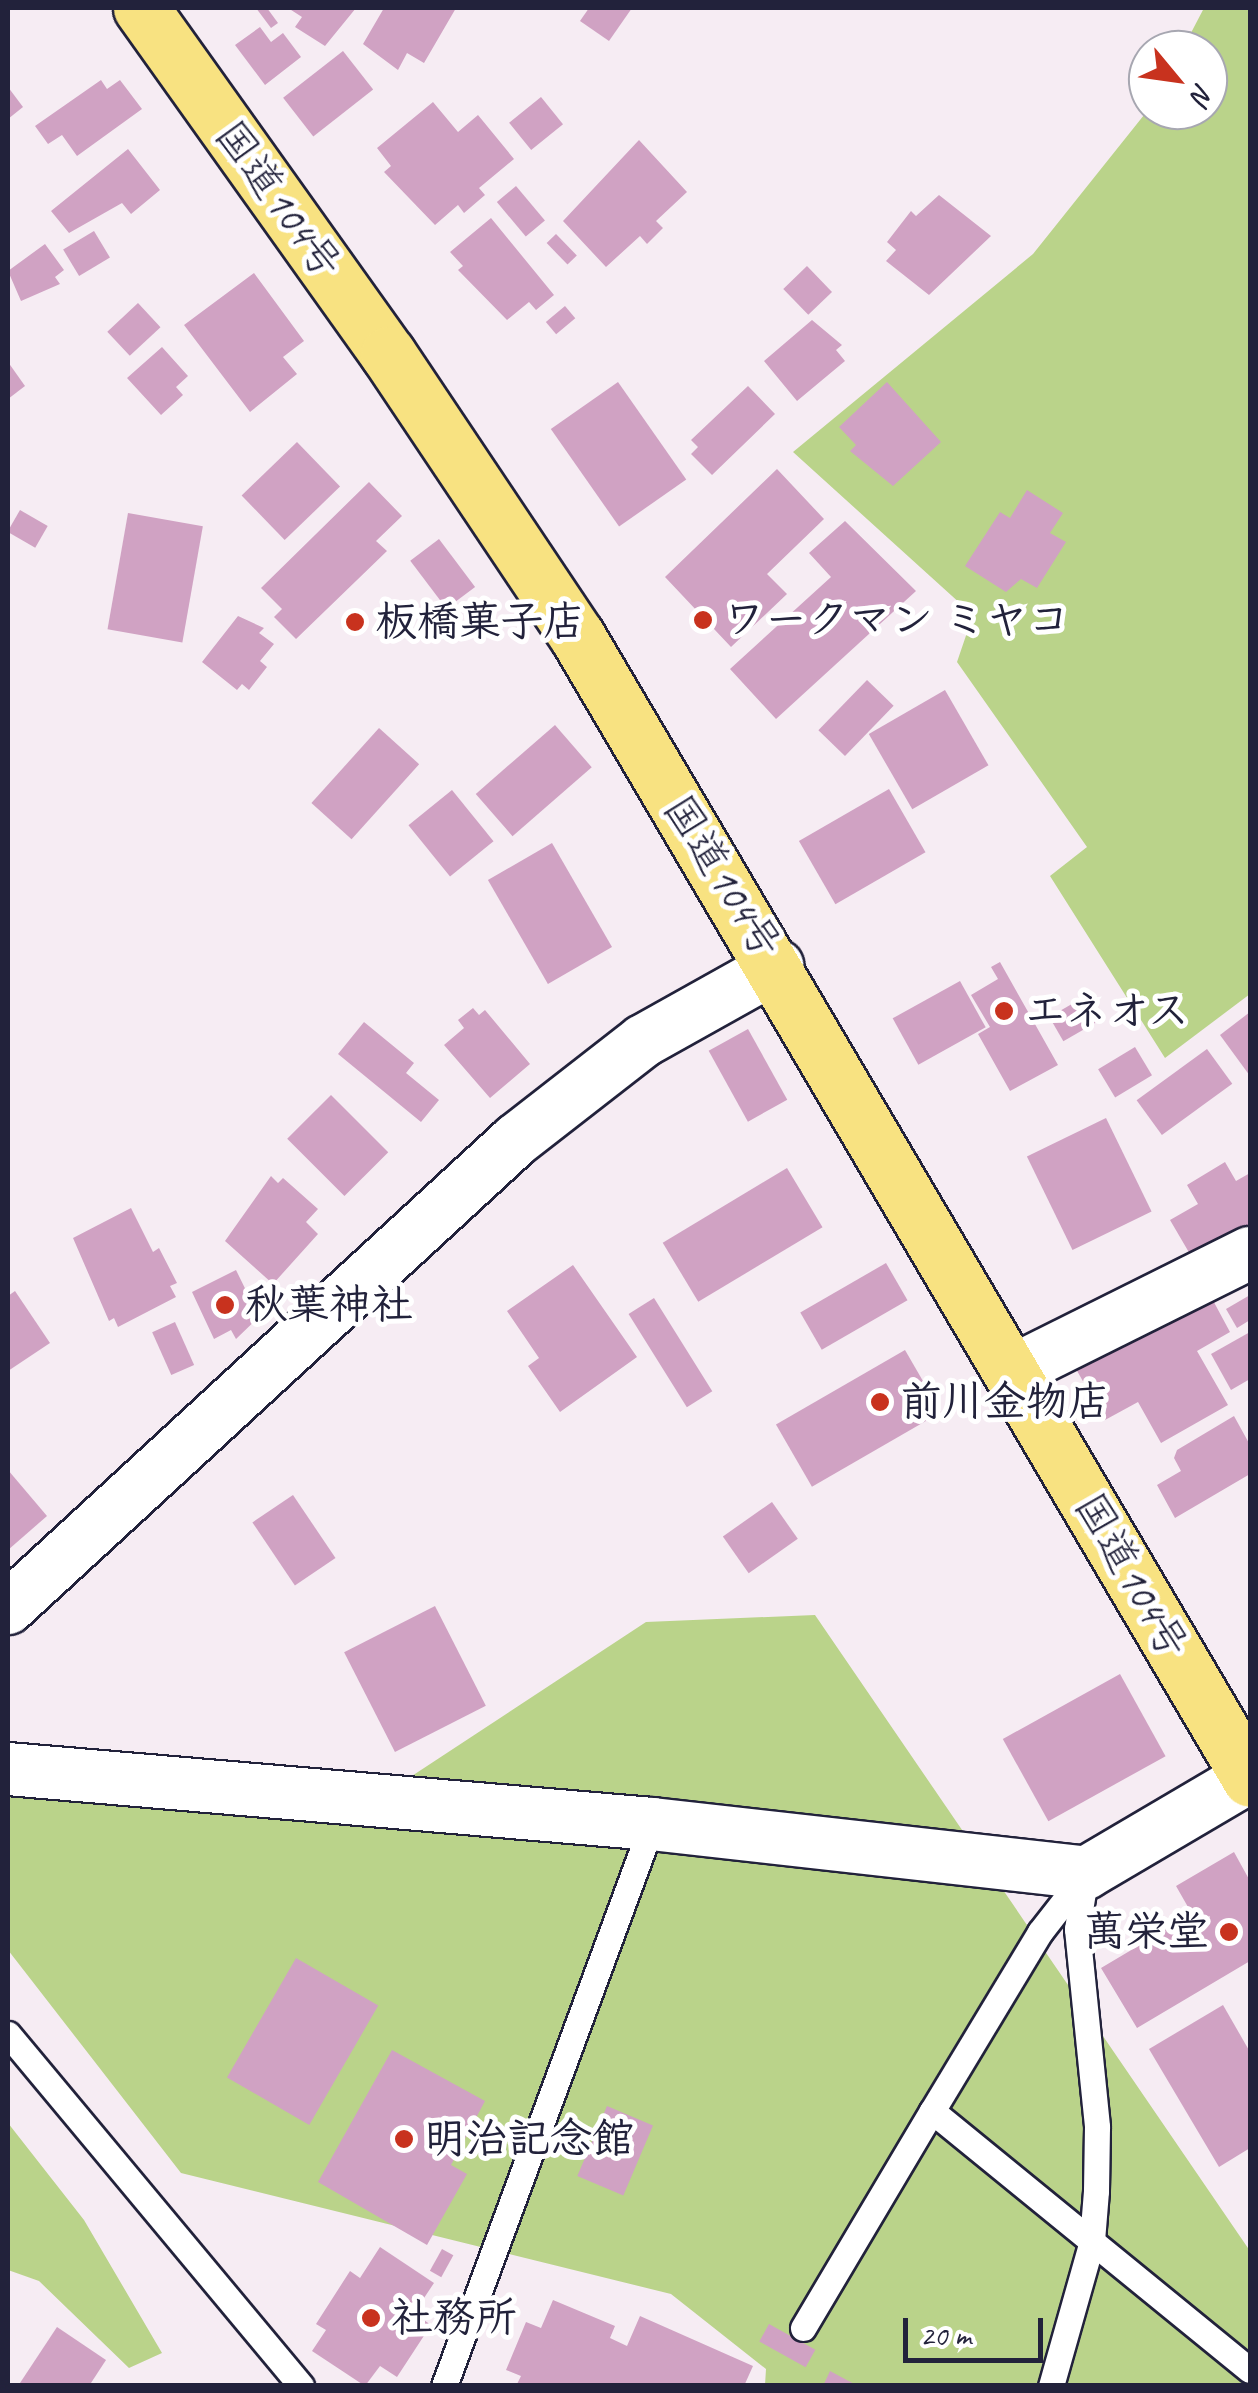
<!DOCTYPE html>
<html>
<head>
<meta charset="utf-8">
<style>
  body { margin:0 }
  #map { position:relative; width:1258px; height:2393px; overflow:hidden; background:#f6ecf3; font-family:Caveat,"Klee One",sans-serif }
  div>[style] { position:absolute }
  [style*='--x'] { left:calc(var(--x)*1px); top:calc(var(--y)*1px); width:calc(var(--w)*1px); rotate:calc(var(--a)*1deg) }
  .green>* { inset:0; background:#bad38a }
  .building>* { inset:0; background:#d0a2c3; transform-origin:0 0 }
  .roads { filter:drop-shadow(2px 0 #22223b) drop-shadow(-2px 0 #22223b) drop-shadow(0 2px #22223b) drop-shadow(0 -2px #22223b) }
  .lane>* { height:25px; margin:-12.5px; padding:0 12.5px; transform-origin:12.5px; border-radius:12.5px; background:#fff }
  .street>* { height:52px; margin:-26px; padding:0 26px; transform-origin:26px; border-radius:26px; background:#fff }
  .highway>* { height:55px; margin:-27.5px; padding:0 27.5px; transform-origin:27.5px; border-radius:27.5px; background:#f8e281 }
  .dots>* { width:28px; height:28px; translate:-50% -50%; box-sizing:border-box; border:5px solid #fff; border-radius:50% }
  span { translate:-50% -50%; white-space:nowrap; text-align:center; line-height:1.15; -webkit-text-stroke:10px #fff; paint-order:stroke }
  .street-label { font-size:42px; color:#22223b }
  .poi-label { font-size:42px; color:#22223b; font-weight:700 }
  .left { translate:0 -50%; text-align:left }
  .right { translate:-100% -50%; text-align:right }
  .frame { position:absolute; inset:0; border:10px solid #22223b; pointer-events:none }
  .north { position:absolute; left:1128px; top:30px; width:100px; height:100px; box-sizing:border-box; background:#fff; border:2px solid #a7a7b1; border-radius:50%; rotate:119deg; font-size:28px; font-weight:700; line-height:40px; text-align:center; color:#22223b }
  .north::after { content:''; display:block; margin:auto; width:35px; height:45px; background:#c8321e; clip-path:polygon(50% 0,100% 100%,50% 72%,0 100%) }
  .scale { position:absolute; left:903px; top:2318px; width:140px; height:45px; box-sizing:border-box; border:5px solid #22223b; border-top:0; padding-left:12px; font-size:30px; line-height:35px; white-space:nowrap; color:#22223b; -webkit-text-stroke:8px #fff; paint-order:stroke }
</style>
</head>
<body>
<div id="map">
  <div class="green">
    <div style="clip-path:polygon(1204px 8px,1250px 8px,1250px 994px,1165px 1058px,1050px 876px,1087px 847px,957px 662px,973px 615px,793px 452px,1033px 254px,1148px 110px,1208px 110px,1208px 50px,1182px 50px)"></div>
    <div style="clip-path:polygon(815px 1615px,1250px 2251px,1250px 2385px,765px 2385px,766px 2369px,671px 2294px,181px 2173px,8px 1950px,8px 1789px,348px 1818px,646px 1622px)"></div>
    <div style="clip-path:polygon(8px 2123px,84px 2220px,162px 2353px,129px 2368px,39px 2281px,8px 2270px)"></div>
  </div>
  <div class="building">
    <div style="clip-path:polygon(256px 8px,267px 8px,278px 23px,271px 28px)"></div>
    <div style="clip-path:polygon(288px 8px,356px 8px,325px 46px,295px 27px,302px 17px)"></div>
    <div style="clip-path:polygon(384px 8px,456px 8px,424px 63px,407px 53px,398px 70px,363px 44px)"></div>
    <div style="clip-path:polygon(589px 8px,632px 8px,609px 41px,580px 21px)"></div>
    <div style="clip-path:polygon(260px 27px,271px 42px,283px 33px,301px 57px,265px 85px,235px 45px)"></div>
    <div style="left:343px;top:51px;width:49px;height:76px;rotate:52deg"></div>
    <div style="clip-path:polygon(101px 80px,107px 89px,120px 80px,142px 109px,77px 156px,62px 135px,48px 144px,35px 126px)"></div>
    <div style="clip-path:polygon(8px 87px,23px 107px,8px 119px)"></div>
    <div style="left:541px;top:97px;width:35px;height:41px;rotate:51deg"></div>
    <div style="clip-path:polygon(433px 102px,458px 132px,478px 115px,514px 159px,479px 188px,485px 195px,464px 213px,458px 205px,435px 225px,384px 172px,391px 166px,377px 148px)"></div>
    <div style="clip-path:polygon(639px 140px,687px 192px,656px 221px,663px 228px,647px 244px,640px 236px,606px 267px,563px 221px)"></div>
    <div style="clip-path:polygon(128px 149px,160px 190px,131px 214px,122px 203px,69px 233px,51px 211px)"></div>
    <div style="left:516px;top:186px;width:45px;height:25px;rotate:50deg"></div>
    <div style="clip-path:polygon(939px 195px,991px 236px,929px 295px,886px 261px,896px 250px,887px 242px,911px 211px,916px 216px)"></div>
    <div style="clip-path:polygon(491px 218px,554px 295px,536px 310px,529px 302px,507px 320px,458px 270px,463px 266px,450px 252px)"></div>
    <div style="left:94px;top:231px;width:31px;height:36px;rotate:59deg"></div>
    <div style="left:556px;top:234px;width:30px;height:13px;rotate:46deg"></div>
    <div style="clip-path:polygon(45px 244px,64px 270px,55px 277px,60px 284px,21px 301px,8px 271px)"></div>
    <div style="left:807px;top:266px;width:36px;height:33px;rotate:46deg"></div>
    <div style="clip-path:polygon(254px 273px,304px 341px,283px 357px,297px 374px,250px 412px,184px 325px)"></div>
    <div style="left:138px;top:303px;width:33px;height:42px;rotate:47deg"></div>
    <div style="left:565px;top:306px;width:16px;height:25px;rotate:50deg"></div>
    <div style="clip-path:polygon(812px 320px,842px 345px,836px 350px,845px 361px,797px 401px,764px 361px)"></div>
    <div style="clip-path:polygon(162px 347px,188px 376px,176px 387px,183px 395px,161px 415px,127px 378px)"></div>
    <div style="clip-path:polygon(8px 362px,25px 386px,8px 399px)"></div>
    <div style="left:618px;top:382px;width:119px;height:82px;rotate:55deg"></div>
    <div style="clip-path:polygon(887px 382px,941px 442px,893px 486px,850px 451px,856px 445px,839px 427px)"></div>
    <div style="clip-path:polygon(748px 386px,775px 414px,712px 475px,691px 454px,698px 447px,691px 440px)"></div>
    <div style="left:297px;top:442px;width:62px;height:77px;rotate:46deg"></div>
    <div style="clip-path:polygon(777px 469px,824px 519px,767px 574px,787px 594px,731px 647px,665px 577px)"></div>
    <div style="clip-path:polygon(369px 482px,402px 516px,376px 541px,387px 551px,296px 639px,274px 617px,282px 609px,261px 588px)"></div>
    <div style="clip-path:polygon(1027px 490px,1063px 513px,1050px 533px,1066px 542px,1037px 588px,1021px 579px,1006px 592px,965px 566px,1000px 512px,1010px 518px)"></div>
    <div style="left:20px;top:510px;width:32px;height:25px;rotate:30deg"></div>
    <div style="left:128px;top:513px;width:76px;height:118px;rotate:10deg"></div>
    <div style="clip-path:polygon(845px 521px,916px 591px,776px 719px,730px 669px,831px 577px,809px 553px)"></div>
    <div style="left:439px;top:539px;width:60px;height:36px;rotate:53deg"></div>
    <div style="clip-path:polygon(238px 616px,264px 628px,259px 633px,274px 644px,260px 661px,267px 667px,249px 690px,242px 684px,237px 690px,202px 662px)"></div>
    <div style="left:867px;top:680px;width:37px;height:70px;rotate:44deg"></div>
    <div style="left:945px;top:690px;width:87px;height:88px;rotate:60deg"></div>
    <div style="left:555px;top:725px;width:56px;height:105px;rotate:49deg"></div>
    <div style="left:379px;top:728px;width:54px;height:101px;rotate:42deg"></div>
    <div style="left:889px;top:789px;width:73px;height:104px;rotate:60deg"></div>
    <div style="left:452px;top:790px;width:66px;height:56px;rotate:51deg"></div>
    <div style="left:552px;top:843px;width:120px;height:74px;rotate:60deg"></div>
    <div style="clip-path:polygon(1000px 962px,1058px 1065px,1010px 1091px,978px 1034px,990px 1027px,971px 995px,998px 979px,991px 967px)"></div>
    <div style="left:960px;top:981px;width:53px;height:77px;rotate:61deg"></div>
    <div style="left:1084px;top:997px;width:28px;height:40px;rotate:60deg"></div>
    <div style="clip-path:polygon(473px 1008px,479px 1015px,485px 1010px,530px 1064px,490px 1098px,444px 1045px,464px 1028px,458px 1020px)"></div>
    <div style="clip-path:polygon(1250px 1012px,1250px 1076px,1220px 1035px)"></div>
    <div style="clip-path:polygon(364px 1022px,414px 1063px,406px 1073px,439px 1100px,421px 1122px,338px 1054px)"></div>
    <div style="left:748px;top:1029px;width:81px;height:45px;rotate:61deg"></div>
    <div style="left:1135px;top:1047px;width:33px;height:43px;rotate:59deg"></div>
    <div style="left:1207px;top:1049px;width:43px;height:87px;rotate:54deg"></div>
    <div style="left:331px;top:1095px;width:81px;height:62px;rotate:45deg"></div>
    <div style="left:1106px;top:1118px;width:104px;height:88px;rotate:64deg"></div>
    <div style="clip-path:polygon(1225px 1162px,1236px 1181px,1250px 1173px,1250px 1227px,1194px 1261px,1170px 1220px,1198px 1204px,1187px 1185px)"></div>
    <div style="left:787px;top:1168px;width:69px;height:145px;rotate:59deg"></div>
    <div style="clip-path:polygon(271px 1176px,278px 1183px,283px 1178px,318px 1209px,306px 1222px,318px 1234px,273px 1284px,225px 1241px)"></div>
    <div style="clip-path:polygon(131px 1208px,153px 1252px,159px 1248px,177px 1283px,170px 1286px,176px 1297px,118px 1327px,114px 1318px,109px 1321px,73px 1238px)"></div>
    <div style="left:886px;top:1263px;width:43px;height:99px;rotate:60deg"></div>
    <div style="clip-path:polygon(573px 1265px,637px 1357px,560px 1412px,528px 1366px,539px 1358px,507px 1311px)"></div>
    <div style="clip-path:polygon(236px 1270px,259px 1317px,236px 1339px,231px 1330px,214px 1339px,192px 1292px)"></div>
    <div style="clip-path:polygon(15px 1291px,50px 1343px,8px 1371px,8px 1296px)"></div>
    <div style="clip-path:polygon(1209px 1293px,1230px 1332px,1197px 1351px,1228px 1405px,1161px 1443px,1138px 1402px,1105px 1420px,1076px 1369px)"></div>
    <div style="clip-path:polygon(1250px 1295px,1250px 1320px,1237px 1328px,1226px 1309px)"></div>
    <div style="left:654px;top:1298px;width:110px;height:30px;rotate:58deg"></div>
    <div style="left:175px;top:1322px;width:47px;height:25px;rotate:66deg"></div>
    <div style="clip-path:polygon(1250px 1332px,1250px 1379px,1231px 1390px,1211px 1354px)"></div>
    <div style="left:905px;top:1350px;width:72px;height:149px;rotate:60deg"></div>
    <div style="clip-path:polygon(1234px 1416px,1250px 1445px,1250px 1474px,1175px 1518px,1157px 1485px,1181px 1471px,1174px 1458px,1177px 1450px)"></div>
    <div style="clip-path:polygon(8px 1470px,47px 1516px,8px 1550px)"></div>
    <div style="left:293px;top:1495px;width:76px;height:49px;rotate:56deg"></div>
    <div style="left:772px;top:1502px;width:45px;height:60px;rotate:55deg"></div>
    <div style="left:435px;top:1606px;width:112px;height:102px;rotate:63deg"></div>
    <div style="left:1120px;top:1674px;width:94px;height:134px;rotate:61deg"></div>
    <div style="clip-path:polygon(1234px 1852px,1250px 1881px,1250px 1961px,1137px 2028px,1101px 1968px,1192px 1914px,1176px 1886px)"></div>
    <div style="left:296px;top:1958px;width:95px;height:138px;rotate:30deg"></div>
    <div style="clip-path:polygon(1223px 2005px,1250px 2052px,1250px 2148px,1219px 2167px,1149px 2049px)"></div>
    <div style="clip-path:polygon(392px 2050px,485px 2101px,451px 2165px,467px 2174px,427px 2245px,318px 2182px)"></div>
    <div style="left:607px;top:2106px;width:50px;height:76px;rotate:23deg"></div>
    <div style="clip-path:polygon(380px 2247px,434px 2283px,414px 2313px,431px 2325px,397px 2377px,380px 2366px,365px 2386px,312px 2351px,326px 2330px,316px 2324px,350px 2271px,360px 2278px)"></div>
    <div style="left:442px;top:2249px;width:13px;height:25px;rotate:29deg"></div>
    <div style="clip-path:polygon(553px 2300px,615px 2326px,610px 2338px,627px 2346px,640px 2316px,753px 2366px,744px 2386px,516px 2386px,521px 2376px,506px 2370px,526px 2322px,541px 2328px)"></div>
    <div style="left:769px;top:2324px;width:53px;height:20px;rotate:29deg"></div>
    <div style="clip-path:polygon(57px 2327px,106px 2360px,89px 2386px,18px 2386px)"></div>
    <div style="clip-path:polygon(830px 2371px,858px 2386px,823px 2386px)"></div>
  </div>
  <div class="roads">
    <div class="lane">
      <div style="--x:8;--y:2034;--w:458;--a:50.2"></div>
      <div style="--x:932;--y:2111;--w:209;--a:-58.9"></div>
      <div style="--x:1040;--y:1932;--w:75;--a:-52.1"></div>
      <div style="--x:1086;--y:1873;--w:57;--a:99.1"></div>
      <div style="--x:1077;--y:1929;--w:199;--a:84.2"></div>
      <div style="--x:1097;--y:2127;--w:64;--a:90.9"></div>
      <div style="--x:1096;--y:2191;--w:50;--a:94.6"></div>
      <div style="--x:1092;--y:2241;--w:151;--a:105.8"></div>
      <div style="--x:803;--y:2328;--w:252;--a:-59.3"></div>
      <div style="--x:932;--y:2111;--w:410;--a:39.2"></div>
      <div style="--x:444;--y:2386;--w:599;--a:-69.69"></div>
    </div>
    <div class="street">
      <div style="--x:1011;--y:1372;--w:267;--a:-26.5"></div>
      <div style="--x:8;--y:1608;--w:691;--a:-42.65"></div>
      <div style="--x:516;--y:1140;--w:161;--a:-37.9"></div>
      <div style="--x:643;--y:1041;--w:154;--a:-29.2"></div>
      <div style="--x:8;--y:1769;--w:646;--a:4.88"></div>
      <div style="--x:652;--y:1824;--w:437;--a:6.4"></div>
      <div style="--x:1086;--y:1873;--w:189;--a:-30.5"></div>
    </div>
    <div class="highway">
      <div style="--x:141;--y:8;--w:425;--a:54.5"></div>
      <div style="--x:388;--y:354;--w:339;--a:56.2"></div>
      <div style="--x:577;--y:636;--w:1326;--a:59.51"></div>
    </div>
  </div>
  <div class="dots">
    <div style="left:703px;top:620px;background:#c8321e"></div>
    <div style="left:355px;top:622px;background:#c8321e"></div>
    <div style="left:1004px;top:1011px;background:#c8321e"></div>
    <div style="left:225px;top:1305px;background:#c8321e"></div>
    <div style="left:880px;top:1402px;background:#c8321e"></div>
    <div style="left:1229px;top:1932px;background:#c8321e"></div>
    <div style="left:404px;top:2139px;background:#c8321e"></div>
    <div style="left:371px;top:2318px;background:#c8321e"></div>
  </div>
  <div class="street-label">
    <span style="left:278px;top:200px;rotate:54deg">国道104号</span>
    <span style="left:722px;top:877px;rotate:58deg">国道104号</span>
    <span style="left:1131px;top:1576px;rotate:60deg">国道104号</span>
  </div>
  <div class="poi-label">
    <span class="left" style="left:723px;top:620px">ワークマン ミヤコ</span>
    <span class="left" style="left:375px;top:622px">板橋菓子店</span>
    <span class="left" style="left:1024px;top:1011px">エネオス</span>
    <span class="left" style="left:245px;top:1305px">秋葉神社</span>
    <span class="left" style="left:900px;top:1402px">前川金物店</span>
    <span class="right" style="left:1209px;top:1932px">萬栄堂</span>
    <span class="left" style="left:424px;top:2139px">明治記念館</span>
    <span class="left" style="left:391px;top:2318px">社務所</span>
  </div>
  <div class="frame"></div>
  <div class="north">N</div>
  <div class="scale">20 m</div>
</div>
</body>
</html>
